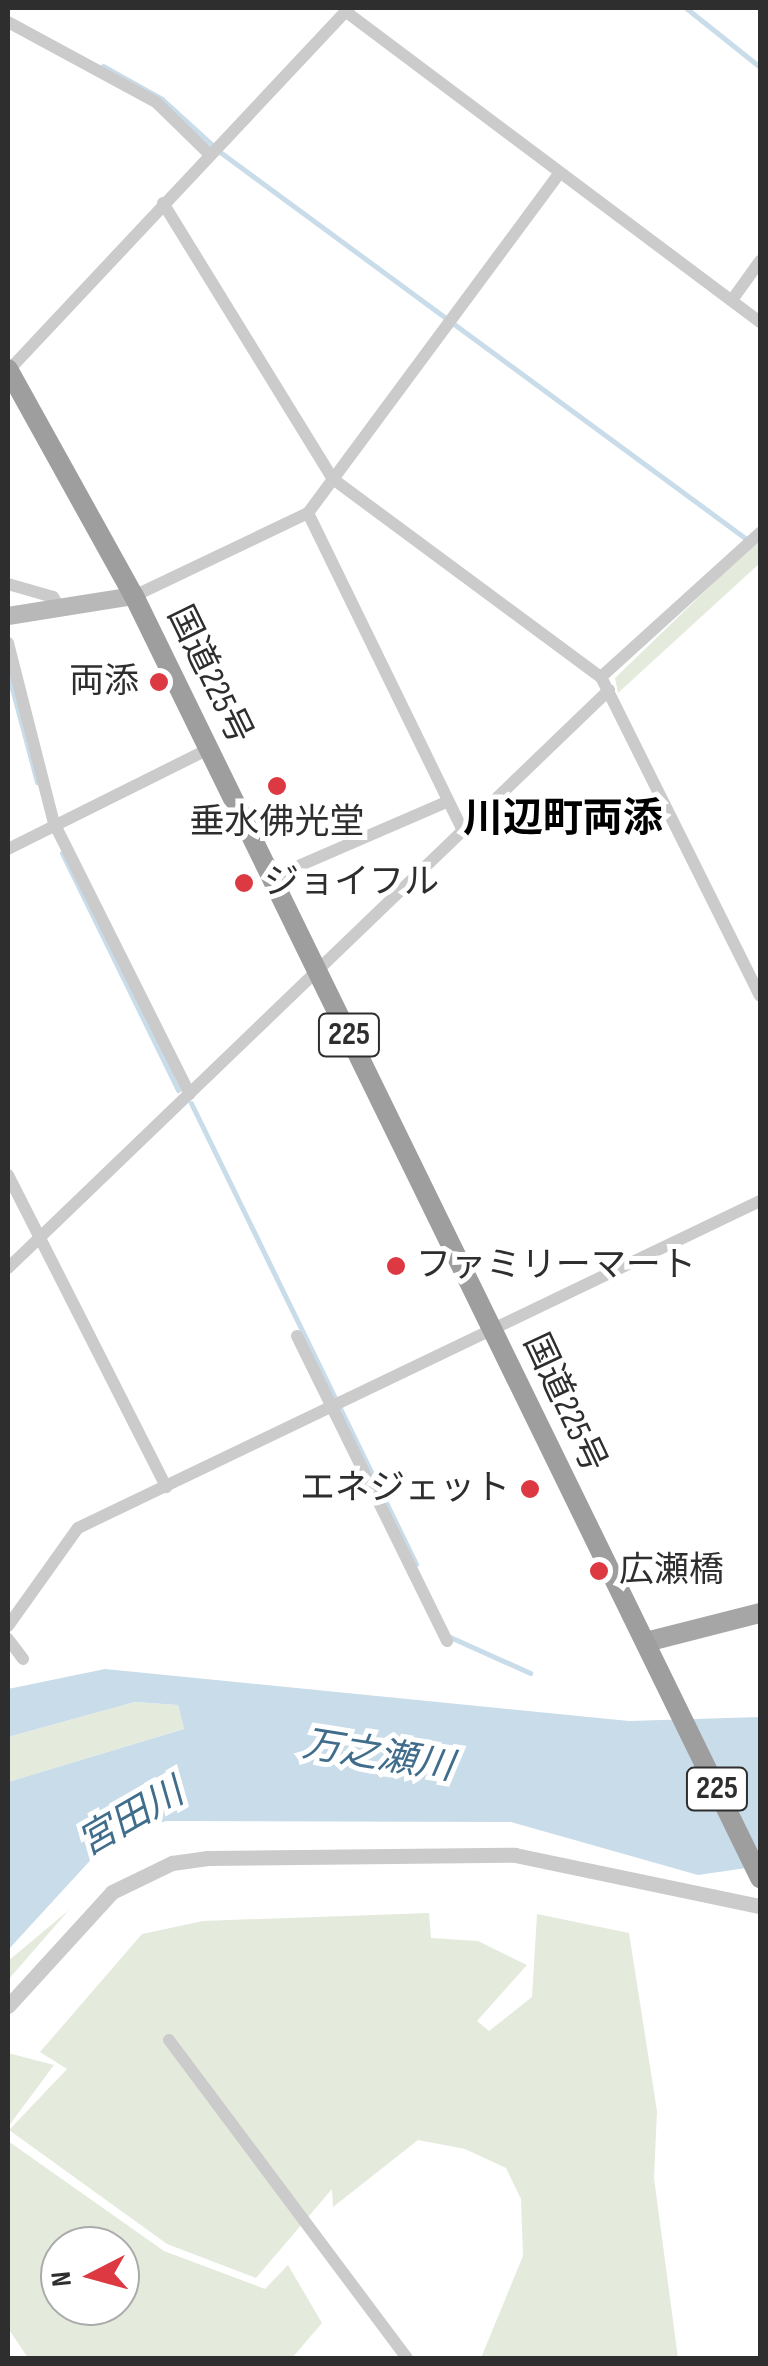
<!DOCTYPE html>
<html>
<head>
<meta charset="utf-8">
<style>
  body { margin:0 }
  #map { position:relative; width:768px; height:2366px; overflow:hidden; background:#fff; font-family:"Sofia Sans Condensed","Noto Sans JP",sans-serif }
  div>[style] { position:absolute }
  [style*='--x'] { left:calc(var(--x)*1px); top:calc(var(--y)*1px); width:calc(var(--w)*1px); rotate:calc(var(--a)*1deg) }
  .green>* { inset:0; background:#e4ebdc }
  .water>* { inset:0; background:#c9dce9 }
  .stream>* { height:5px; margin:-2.5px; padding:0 2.5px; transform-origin:2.5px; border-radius:2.5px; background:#c9dce9 }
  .minor>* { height:12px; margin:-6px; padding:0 6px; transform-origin:6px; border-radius:6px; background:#cbcbcb }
  .tertiary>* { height:15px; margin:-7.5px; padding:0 7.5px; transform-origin:7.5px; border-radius:7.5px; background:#cbcbcb }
  .secondary>* { height:18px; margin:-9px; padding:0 9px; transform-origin:9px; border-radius:9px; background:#b8b8b8 }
  .primary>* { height:20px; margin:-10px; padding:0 10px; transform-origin:10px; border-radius:10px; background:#a6a6a6 }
  .trunk>* { height:20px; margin:-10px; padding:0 10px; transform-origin:10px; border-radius:10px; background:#9e9e9e }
  .dots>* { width:28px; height:28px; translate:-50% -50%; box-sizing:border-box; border:5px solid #fff; border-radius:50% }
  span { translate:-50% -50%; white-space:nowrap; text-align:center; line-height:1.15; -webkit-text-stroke:10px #fff; paint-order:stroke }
  .shield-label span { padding:2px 8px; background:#fff; border:2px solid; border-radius:8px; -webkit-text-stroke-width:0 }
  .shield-label { font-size:32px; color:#2e2e2e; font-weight:700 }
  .street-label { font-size:35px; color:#2e2e2e }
  .poi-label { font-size:35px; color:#2e2e2e }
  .right { translate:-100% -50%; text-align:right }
  .left { translate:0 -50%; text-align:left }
  .water-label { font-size:38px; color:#406d8c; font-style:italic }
  .quarter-label { font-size:40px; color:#000; font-weight:700 }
  .frame { position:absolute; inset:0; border:10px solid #2e2e2e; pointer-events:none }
  .north { position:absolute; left:40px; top:2226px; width:100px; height:100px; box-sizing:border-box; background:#fff; border:2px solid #ababab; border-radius:50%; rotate:264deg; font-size:28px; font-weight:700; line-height:40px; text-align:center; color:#2e2e2e }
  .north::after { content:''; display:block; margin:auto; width:35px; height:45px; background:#dc3943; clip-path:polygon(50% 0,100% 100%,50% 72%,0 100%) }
</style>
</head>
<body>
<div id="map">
  <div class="green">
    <div style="clip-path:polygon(760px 538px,760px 563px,618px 693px,615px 678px)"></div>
    <div style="clip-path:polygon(135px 1702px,178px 1705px,184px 1729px,8px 1782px,8px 1737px)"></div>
    <div style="clip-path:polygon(69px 1910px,8px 1980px,8px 1961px)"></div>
    <div style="clip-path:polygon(429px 1913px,431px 1938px,478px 1941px,527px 1965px,477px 2021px,489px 2031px,532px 1997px,537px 1914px,629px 1933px,657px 2111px,654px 2178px,678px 2358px,481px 2358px,523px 2256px,521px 2199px,506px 2168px,465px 2149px,418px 2140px,333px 2207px,332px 2189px,256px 2278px,167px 2244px,9px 2130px,67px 2069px,40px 2052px,142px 1934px,203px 1921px)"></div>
    <div style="clip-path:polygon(8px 2053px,54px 2065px,8px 2127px)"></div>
    <div style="clip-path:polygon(evenodd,8px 2141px,164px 2251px,265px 2289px,288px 2265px,322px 2323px,292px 2358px,28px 2358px,8px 2328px,8px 2141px,120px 2246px,120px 2306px,60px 2306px,60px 2246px,120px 2246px)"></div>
  </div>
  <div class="water">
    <div style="clip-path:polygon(105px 1669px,629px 1721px,760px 1717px,760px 1866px,698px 1875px,511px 1822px,166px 1821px,109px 1840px,8px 1950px,8px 1782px,184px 1729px,178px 1705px,135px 1702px,8px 1737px,8px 1689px)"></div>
  </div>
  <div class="stream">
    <div style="--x:686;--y:8;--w:95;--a:38.6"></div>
    <div style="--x:103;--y:66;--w:68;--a:29.2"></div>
    <div style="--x:162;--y:99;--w:79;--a:42.4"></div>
    <div style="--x:220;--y:152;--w:652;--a:36.32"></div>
    <div style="--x:8;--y:673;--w:113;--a:75.1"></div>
    <div style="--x:62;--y:853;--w:264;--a:63.9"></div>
    <div style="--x:191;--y:1103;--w:513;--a:63.98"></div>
    <div style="--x:450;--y:1637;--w:88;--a:24.2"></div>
  </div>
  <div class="minor">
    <div style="--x:345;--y:11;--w:519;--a:36.85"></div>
    <div style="--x:8;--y:22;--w:168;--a:28.4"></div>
    <div style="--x:156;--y:102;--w:73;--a:44.4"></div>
    <div style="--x:163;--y:203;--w:324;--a:58.4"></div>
    <div style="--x:333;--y:479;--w:333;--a:36.5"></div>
    <div style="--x:601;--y:677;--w:356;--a:63.5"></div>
    <div style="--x:732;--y:300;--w:48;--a:-54.3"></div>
    <div style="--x:9;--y:370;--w:497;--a:-46.8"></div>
    <div style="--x:308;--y:513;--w:354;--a:64"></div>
    <div style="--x:8;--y:584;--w:47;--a:16.1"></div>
    <div style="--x:53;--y:597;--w:13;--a:58"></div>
    <div style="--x:134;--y:596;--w:193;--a:-25.5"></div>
    <div style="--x:308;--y:513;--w:420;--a:-53.5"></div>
    <div style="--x:8;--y:643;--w:186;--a:75.7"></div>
    <div style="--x:54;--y:823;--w:303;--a:63.4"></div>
    <div style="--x:601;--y:677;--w:215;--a:-42.2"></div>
    <div style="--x:8;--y:849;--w:225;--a:-26.5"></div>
    <div style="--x:273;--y:877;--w:189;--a:-23.4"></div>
    <div style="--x:8;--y:1175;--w:350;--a:63.1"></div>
    <div style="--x:8;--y:1268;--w:834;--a:-43.88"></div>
    <div style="--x:297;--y:1336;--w:340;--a:63.8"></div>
    <div style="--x:8;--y:1626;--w:120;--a:-54.5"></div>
    <div style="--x:78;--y:1528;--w:756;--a:-25.62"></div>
    <div style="--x:8;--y:1639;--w:25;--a:53"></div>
    <div style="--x:169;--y:2040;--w:397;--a:53.2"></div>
  </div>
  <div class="tertiary">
    <div style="--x:8;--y:2006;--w:154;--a:-47.6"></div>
    <div style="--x:112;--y:1892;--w:67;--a:-25.8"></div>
    <div style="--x:172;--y:1863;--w:36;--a:-8"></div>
    <div style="--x:208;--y:1858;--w:307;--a:-0.6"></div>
    <div style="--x:515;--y:1855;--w:250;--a:11.8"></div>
  </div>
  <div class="secondary">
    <div style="--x:8;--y:616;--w:128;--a:-9"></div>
  </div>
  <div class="primary">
    <div style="--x:646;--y:1642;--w:118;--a:-14.3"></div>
  </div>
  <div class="trunk">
    <div style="--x:8;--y:369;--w:260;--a:61"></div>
    <div style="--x:134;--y:596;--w:1427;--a:63.97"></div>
  </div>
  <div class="dots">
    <div style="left:159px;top:682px;background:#dc3943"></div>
    <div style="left:277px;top:786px;background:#dc3943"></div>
    <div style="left:244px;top:883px;background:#dc3943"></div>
    <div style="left:396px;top:1266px;background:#dc3943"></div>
    <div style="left:530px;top:1489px;background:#dc3943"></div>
    <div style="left:599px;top:1571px;background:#dc3943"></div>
  </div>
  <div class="shield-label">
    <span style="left:349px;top:1035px">225</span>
    <span style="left:717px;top:1789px">225</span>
  </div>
  <div class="street-label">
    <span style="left:209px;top:675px;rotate:64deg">国道225号</span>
    <span style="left:564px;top:1403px;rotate:65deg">国道225号</span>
  </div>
  <div class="poi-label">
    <span class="right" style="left:139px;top:682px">両添</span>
    <span style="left:277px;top:823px">垂水佛光堂</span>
    <span class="left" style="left:264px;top:883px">ジョイフル</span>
    <span class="left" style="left:416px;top:1266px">ファミリーマート</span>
    <span class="right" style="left:510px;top:1489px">エネジェット</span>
    <span class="left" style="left:619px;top:1571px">広瀬橋</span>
  </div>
  <div class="water-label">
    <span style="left:378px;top:1756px;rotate:9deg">万之瀬川</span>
    <span style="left:131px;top:1818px;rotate:-30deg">宮田川</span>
  </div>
  <div class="quarter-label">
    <span style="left:563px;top:819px">川辺町両添</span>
  </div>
  <div class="frame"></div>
  <div class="north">N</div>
</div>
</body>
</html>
